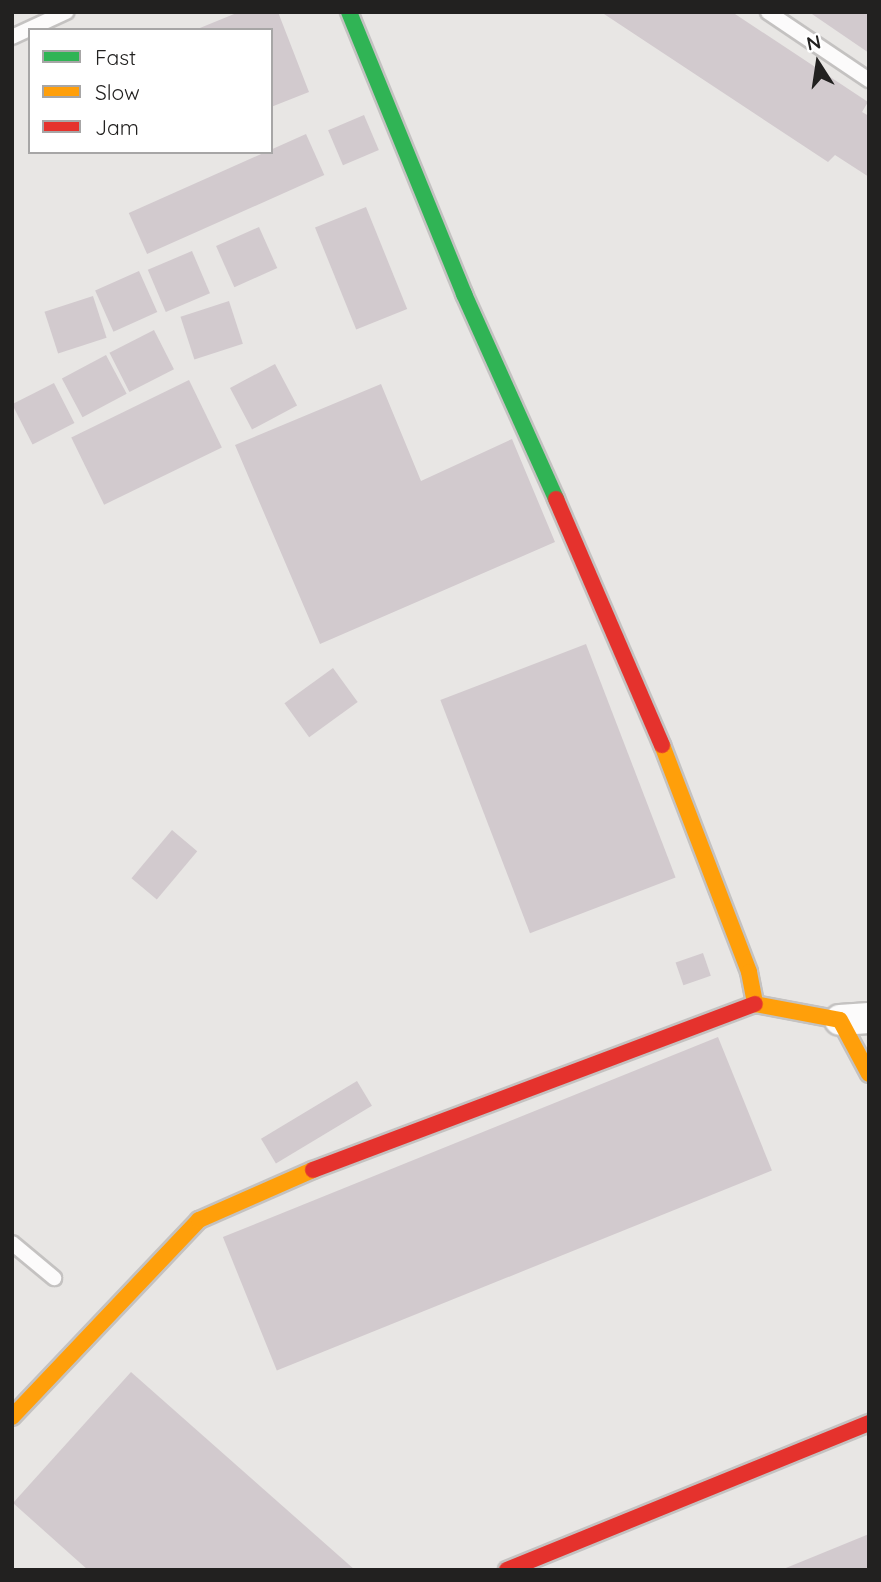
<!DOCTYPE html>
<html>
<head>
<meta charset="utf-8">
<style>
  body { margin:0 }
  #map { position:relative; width:881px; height:1582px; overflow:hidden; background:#e8e6e4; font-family:Quicksand,sans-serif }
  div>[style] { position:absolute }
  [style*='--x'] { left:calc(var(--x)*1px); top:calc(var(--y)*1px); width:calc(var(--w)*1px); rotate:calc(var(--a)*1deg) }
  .building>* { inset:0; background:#d2cace; transform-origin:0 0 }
  .roads { filter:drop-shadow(2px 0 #c4c2c1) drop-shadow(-2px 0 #c4c2c1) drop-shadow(0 2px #c4c2c1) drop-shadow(0 -2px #c4c2c1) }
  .lane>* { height:14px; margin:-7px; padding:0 7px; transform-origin:7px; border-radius:7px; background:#fcfbfb }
  .street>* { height:30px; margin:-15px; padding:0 15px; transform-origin:15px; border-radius:15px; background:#fcfbfb }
  .fast>* { height:16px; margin:-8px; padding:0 8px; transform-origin:8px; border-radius:8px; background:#30b455 }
  .slow>* { height:16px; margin:-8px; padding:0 8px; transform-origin:8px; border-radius:8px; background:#ff9f0a }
  .jam>* { height:16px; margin:-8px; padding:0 8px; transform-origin:8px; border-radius:8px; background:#e5322d }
  span { translate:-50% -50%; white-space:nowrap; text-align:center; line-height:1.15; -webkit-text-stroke:5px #fff; paint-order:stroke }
  .frame { position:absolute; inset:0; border:14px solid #222120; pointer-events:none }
  .legend { position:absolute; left:28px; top:28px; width:245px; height:126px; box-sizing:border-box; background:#fff; border:2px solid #a7a6a6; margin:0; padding:9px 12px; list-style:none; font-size:21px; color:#222120 }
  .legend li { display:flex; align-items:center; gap:14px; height:35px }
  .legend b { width:35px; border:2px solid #a7a6a6 }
  .north { position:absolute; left:783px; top:28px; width:70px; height:70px; -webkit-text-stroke:5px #fff; paint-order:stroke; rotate:348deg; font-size:19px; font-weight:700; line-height:28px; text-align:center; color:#222120 }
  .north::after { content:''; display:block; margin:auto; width:24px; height:32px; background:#222120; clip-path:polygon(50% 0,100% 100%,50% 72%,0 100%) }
</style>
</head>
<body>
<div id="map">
  <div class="building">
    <div style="clip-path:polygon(239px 12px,278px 12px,309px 92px,271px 107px,271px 30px,195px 30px)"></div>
    <div style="clip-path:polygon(601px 12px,732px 12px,868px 102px,862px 112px,869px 116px,869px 177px,835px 155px,828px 162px)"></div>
    <div style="clip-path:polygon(809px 12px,869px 12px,869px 53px)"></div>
    <div style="left:364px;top:115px;width:38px;height:39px;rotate:67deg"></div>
    <div style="left:306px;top:134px;width:45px;height:194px;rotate:66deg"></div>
    <div style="left:366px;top:207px;width:110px;height:55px;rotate:68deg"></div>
    <div style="left:259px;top:227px;width:45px;height:47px;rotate:66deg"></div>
    <div style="left:192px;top:251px;width:46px;height:48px;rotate:67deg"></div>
    <div style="left:139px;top:271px;width:45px;height:48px;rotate:66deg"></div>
    <div style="left:93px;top:296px;width:44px;height:51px;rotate:72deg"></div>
    <div style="left:229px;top:301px;width:45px;height:51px;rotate:72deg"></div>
    <div style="left:154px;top:330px;width:44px;height:50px;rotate:63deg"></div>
    <div style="left:106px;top:355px;width:44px;height:50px;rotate:62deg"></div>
    <div style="left:275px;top:364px;width:47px;height:51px;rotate:62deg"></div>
    <div style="left:189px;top:380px;width:75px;height:131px;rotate:64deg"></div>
    <div style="left:54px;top:383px;width:45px;height:47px;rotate:63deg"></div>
    <div style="clip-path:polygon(381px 384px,421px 481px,512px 439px,555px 542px,320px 644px,235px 445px)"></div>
    <div style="left:586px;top:644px;width:250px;height:156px;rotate:69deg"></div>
    <div style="left:333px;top:668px;width:42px;height:60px;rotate:54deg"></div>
    <div style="left:172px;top:830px;width:33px;height:63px;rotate:40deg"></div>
    <div style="left:703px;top:953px;width:24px;height:29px;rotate:71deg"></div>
    <div style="left:718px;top:1037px;width:144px;height:534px;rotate:68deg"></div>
    <div style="left:357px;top:1081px;width:29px;height:112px;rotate:59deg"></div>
    <div style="clip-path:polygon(131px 1372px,355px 1570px,88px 1570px,13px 1503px)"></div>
    <div style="clip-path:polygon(869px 1534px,869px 1570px,781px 1570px)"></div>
  </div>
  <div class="roads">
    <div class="lane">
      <div style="--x:768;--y:12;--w:122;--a:34"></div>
      <div style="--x:12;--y:37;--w:60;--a:-24.8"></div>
      <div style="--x:12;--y:1243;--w:55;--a:39.8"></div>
    </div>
    <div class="street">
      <div style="--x:840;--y:1020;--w:29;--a:-4"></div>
    </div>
    <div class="fast">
      <div style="--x:349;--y:12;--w:305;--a:67.8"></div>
      <div style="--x:464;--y:294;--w:225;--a:65.8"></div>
    </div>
    <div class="slow">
      <div style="--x:662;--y:745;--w:243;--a:69"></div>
      <div style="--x:749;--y:972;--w:33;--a:79"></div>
      <div style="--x:755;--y:1004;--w:86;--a:10.7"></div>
      <div style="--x:840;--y:1020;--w:61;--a:61.8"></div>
      <div style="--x:12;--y:1417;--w:272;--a:-46.5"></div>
      <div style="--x:199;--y:1220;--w:124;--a:-23.7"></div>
    </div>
    <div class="jam">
      <div style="--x:556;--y:499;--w:268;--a:66.7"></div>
      <div style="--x:313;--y:1170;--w:472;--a:-20.6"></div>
      <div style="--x:507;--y:1570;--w:391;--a:-22.1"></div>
    </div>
  </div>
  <div class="frame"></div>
  <ul class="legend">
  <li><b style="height:9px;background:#30b455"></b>Fast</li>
  <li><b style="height:9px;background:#ff9f0a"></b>Slow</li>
  <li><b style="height:9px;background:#e5322d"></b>Jam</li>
  </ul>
  <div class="north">N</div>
</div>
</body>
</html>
